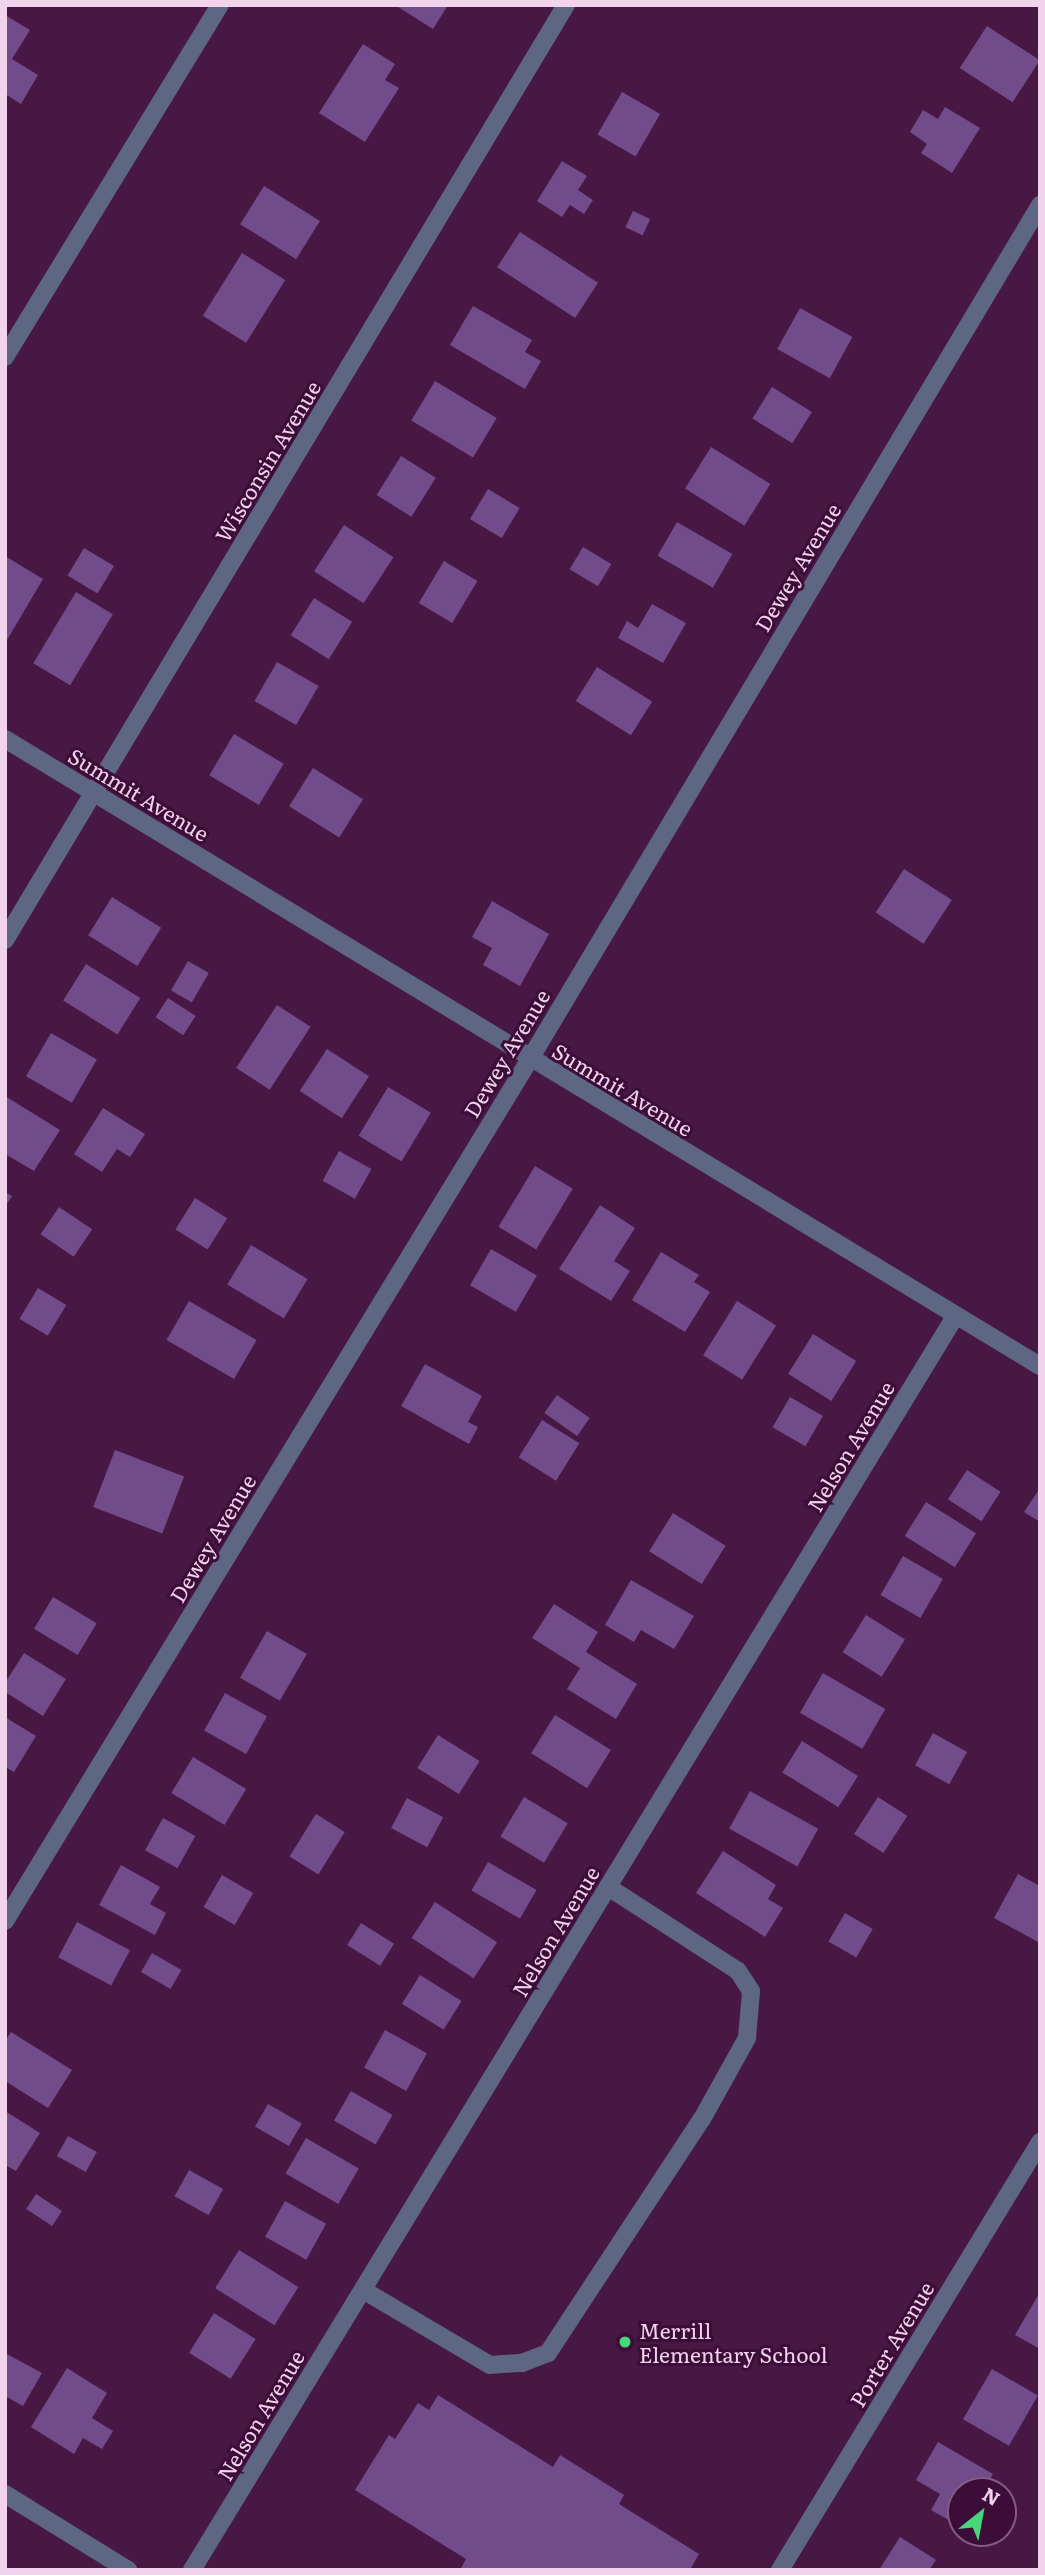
<!DOCTYPE html>
<html>
<head>
<meta charset="utf-8">
<style>
  body { margin:0 }
  #map { position:relative; width:1045px; height:2575px; overflow:hidden; background:#481844; font-family:Literata,serif }
  div>[style] { position:absolute }
  [style*='--x'] { left:calc(var(--x)*1px); top:calc(var(--y)*1px); width:calc(var(--w)*1px); rotate:calc(var(--a)*1deg) }
  .building>* { inset:0; background:#724b8a; transform-origin:0 0 }
  .service>* { height:18px; margin:-9px; padding:0 9px; transform-origin:9px; border-radius:9px; background:#5d6683 }
  .minor>* { height:18px; margin:-9px; padding:0 9px; transform-origin:9px; border-radius:9px; background:#5d6683 }
  .dots>* { width:19px; height:19px; translate:-50% -50%; box-sizing:border-box; border:4px solid #3d0d39; border-radius:50% }
  span { translate:-50% -50%; white-space:nowrap; text-align:center; line-height:1.15; -webkit-text-stroke:6px #3d0d39; paint-order:stroke }
  .street-label { font-size:21px; color:#f1d3ec }
  .poi-label { font-size:21px; color:#f1d3ec }
  .left { translate:0 -50%; text-align:left }
  .frame { position:absolute; inset:0; border:7px solid #f1d3ec; pointer-events:none }
  .north { position:absolute; left:947px; top:2477px; width:70px; height:70px; box-sizing:border-box; background:#3d0d39; border:2px solid #855c81; border-radius:50%; rotate:31deg; font-size:19px; font-weight:700; line-height:28px; text-align:center; color:#f1d3ec }
  .north::after { content:''; display:block; margin:auto; width:24px; height:32px; background:#45d77a; clip-path:polygon(50% 0,100% 100%,50% 72%,0 100%) }
</style>
</head>
<body>
<div id="map">
  <div class="building">
    <div style="clip-path:polygon(395px 5px,448px 5px,433px 29px)"></div>
    <div style="clip-path:polygon(5px 15px,30px 30px,12px 59px,38px 75px,21px 104px,5px 94px)"></div>
    <div style="left:987px;top:26px;width:63px;height:50px;rotate:33deg"></div>
    <div style="clip-path:polygon(363px 44px,395px 64px,385px 80px,399px 88px,365px 142px,319px 113px)"></div>
    <div style="left:622px;top:92px;width:44px;height:49px;rotate:30deg"></div>
    <div style="clip-path:polygon(945px 107px,980px 128px,952px 173px,921px 153px,927px 144px,910px 132px,923px 110px,938px 119px)"></div>
    <div style="clip-path:polygon(562px 161px,587px 176px,578px 190px,593px 200px,584px 214px,570px 205px,562px 217px,537px 201px)"></div>
    <div style="left:264px;top:186px;width:66px;height:45px;rotate:32deg"></div>
    <div style="left:633px;top:211px;width:19px;height:18px;rotate:25deg"></div>
    <div style="left:520px;top:232px;width:93px;height:42px;rotate:33deg"></div>
    <div style="left:242px;top:253px;width:51px;height:74px;rotate:32deg"></div>
    <div style="clip-path:polygon(473px 306px,532px 340px,525px 352px,541px 361px,525px 389px,450px 345px)"></div>
    <div style="left:800px;top:308px;width:60px;height:47px;rotate:29deg"></div>
    <div style="left:435px;top:381px;width:72px;height:46px;rotate:31deg"></div>
    <div style="left:772px;top:387px;width:47px;height:37px;rotate:32deg"></div>
    <div style="left:711px;top:447px;width:70px;height:49px;rotate:32deg"></div>
    <div style="left:401px;top:456px;width:41px;height:46px;rotate:32deg"></div>
    <div style="left:488px;top:489px;width:37px;height:35px;rotate:31deg"></div>
    <div style="left:677px;top:522px;width:64px;height:39px;rotate:30deg"></div>
    <div style="left:344px;top:525px;width:59px;height:55px;rotate:33deg"></div>
    <div style="left:583px;top:547px;width:33px;height:26px;rotate:31deg"></div>
    <div style="left:84px;top:548px;width:35px;height:32px;rotate:31deg"></div>
    <div style="clip-path:polygon(5px 556px,43px 579px,7px 640px,5px 639px)"></div>
    <div style="left:444px;top:561px;width:39px;height:49px;rotate:31deg"></div>
    <div style="left:76px;top:592px;width:43px;height:83px;rotate:31deg"></div>
    <div style="left:314px;top:598px;width:45px;height:44px;rotate:32deg"></div>
    <div style="clip-path:polygon(652px 604px,686px 623px,663px 663px,618px 638px,627px 621px,638px 628px)"></div>
    <div style="left:277px;top:662px;width:48px;height:45px;rotate:30deg"></div>
    <div style="left:597px;top:667px;width:65px;height:40px;rotate:32deg"></div>
    <div style="left:234px;top:734px;width:58px;height:48px;rotate:31deg"></div>
    <div style="left:313px;top:768px;width:59px;height:45px;rotate:32deg"></div>
    <div style="left:904px;top:869px;width:57px;height:52px;rotate:33deg"></div>
    <div style="left:112px;top:897px;width:58px;height:45px;rotate:32deg"></div>
    <div style="clip-path:polygon(492px 901px,549px 934px,520px 986px,483px 965px,492px 948px,472px 937px)"></div>
    <div style="left:188px;top:961px;width:24px;height:34px;rotate:30deg"></div>
    <div style="left:86px;top:964px;width:64px;height:43px;rotate:32deg"></div>
    <div style="left:168px;top:998px;width:33px;height:23px;rotate:33deg"></div>
    <div style="left:277px;top:1005px;width:40px;height:75px;rotate:33deg"></div>
    <div style="left:51px;top:1033px;width:53px;height:50px;rotate:30deg"></div>
    <div style="left:327px;top:1049px;width:50px;height:50px;rotate:33deg"></div>
    <div style="left:388px;top:1087px;width:50px;height:57px;rotate:31deg"></div>
    <div style="clip-path:polygon(5px 1096px,60px 1130px,34px 1171px,5px 1154px)"></div>
    <div style="clip-path:polygon(103px 1108px,145px 1134px,130px 1157px,117px 1149px,102px 1172px,74px 1154px)"></div>
    <div style="left:339px;top:1151px;width:37px;height:34px;rotate:29deg"></div>
    <div style="left:535px;top:1166px;width:44px;height:71px;rotate:31deg"></div>
    <div style="clip-path:polygon(5px 1192px,12px 1196px,5px 1207px)"></div>
    <div style="left:195px;top:1198px;width:38px;height:37px;rotate:32deg"></div>
    <div style="clip-path:polygon(600px 1205px,635px 1228px,614px 1261px,630px 1271px,611px 1301px,559px 1269px)"></div>
    <div style="left:59px;top:1207px;width:40px;height:33px;rotate:34deg"></div>
    <div style="left:251px;top:1245px;width:66px;height:46px;rotate:31deg"></div>
    <div style="left:491px;top:1249px;width:53px;height:42px;rotate:30deg"></div>
    <div style="clip-path:polygon(661px 1252px,699px 1275px,694px 1282px,710px 1292px,685px 1332px,632px 1300px)"></div>
    <div style="left:38px;top:1288px;width:33px;height:36px;rotate:31deg"></div>
    <div style="left:189px;top:1301px;width:78px;height:45px;rotate:30deg"></div>
    <div style="left:737px;top:1301px;width:46px;height:64px;rotate:32deg"></div>
    <div style="left:813px;top:1334px;width:51px;height:47px;rotate:32deg"></div>
    <div style="clip-path:polygon(425px 1364px,482px 1396px,468px 1422px,478px 1427px,469px 1444px,401px 1406px)"></div>
    <div style="left:557px;top:1395px;width:40px;height:22px;rotate:35deg"></div>
    <div style="left:790px;top:1397px;width:38px;height:35px;rotate:30deg"></div>
    <div style="left:542px;top:1420px;width:44px;height:44px;rotate:32deg"></div>
    <div style="left:115px;top:1450px;width:74px;height:61px;rotate:21deg"></div>
    <div style="left:967px;top:1470px;width:40px;height:35px;rotate:33deg"></div>
    <div style="clip-path:polygon(1040px 1488px,1040px 1522px,1024px 1512px)"></div>
    <div style="left:926px;top:1502px;width:59px;height:40px;rotate:32deg"></div>
    <div style="left:673px;top:1513px;width:62px;height:45px;rotate:32deg"></div>
    <div style="left:903px;top:1556px;width:46px;height:45px;rotate:30deg"></div>
    <div style="clip-path:polygon(631px 1580px,694px 1616px,674px 1649px,641px 1630px,634px 1642px,605px 1625px)"></div>
    <div style="left:53px;top:1597px;width:51px;height:37px;rotate:31deg"></div>
    <div style="clip-path:polygon(554px 1604px,598px 1632px,586px 1652px,637px 1684px,616px 1719px,567px 1689px,580px 1668px,532px 1638px)"></div>
    <div style="left:866px;top:1615px;width:46px;height:44px;rotate:32deg"></div>
    <div style="left:267px;top:1631px;width:46px;height:54px;rotate:30deg"></div>
    <div style="clip-path:polygon(24px 1653px,66px 1679px,43px 1716px,5px 1692px,5px 1683px)"></div>
    <div style="left:823px;top:1673px;width:72px;height:46px;rotate:30deg"></div>
    <div style="left:225px;top:1693px;width:48px;height:43px;rotate:29deg"></div>
    <div style="left:555px;top:1715px;width:66px;height:45px;rotate:32deg"></div>
    <div style="clip-path:polygon(5px 1717px,36px 1736px,14px 1772px,5px 1767px)"></div>
    <div style="left:933px;top:1733px;width:39px;height:37px;rotate:29deg"></div>
    <div style="left:438px;top:1735px;width:49px;height:39px;rotate:32deg"></div>
    <div style="left:802px;top:1741px;width:66px;height:37px;rotate:32deg"></div>
    <div style="left:193px;top:1757px;width:62px;height:42px;rotate:31deg"></div>
    <div style="left:750px;top:1791px;width:78px;height:43px;rotate:29deg"></div>
    <div style="left:524px;top:1797px;width:51px;height:46px;rotate:31deg"></div>
    <div style="left:878px;top:1797px;width:35px;height:44px;rotate:33deg"></div>
    <div style="left:407px;top:1798px;width:41px;height:34px;rotate:28deg"></div>
    <div style="left:316px;top:1814px;width:34px;height:50px;rotate:32deg"></div>
    <div style="left:163px;top:1818px;width:37px;height:37px;rotate:29deg"></div>
    <div style="clip-path:polygon(723px 1851px,776px 1885px,768px 1899px,783px 1908px,765px 1937px,696px 1893px)"></div>
    <div style="left:488px;top:1862px;width:56px;height:33px;rotate:30deg"></div>
    <div style="clip-path:polygon(121px 1865px,160px 1887px,150px 1904px,166px 1913px,155px 1935px,99px 1905px)"></div>
    <div style="clip-path:polygon(1018px 1874px,1040px 1886px,1040px 1943px,994px 1918px)"></div>
    <div style="left:222px;top:1875px;width:36px;height:37px;rotate:30deg"></div>
    <div style="left:435px;top:1902px;width:74px;height:43px;rotate:33deg"></div>
    <div style="left:845px;top:1913px;width:32px;height:33px;rotate:30deg"></div>
    <div style="left:77px;top:1922px;width:60px;height:40px;rotate:28deg"></div>
    <div style="left:361px;top:1923px;width:39px;height:26px;rotate:32deg"></div>
    <div style="left:152px;top:1953px;width:34px;height:22px;rotate:30deg"></div>
    <div style="left:420px;top:1975px;width:49px;height:34px;rotate:32deg"></div>
    <div style="left:385px;top:2030px;width:48px;height:43px;rotate:29deg"></div>
    <div style="clip-path:polygon(11px 2032px,72px 2070px,48px 2108px,5px 2081px,5px 2041px)"></div>
    <div style="left:351px;top:2091px;width:48px;height:34px;rotate:30deg"></div>
    <div style="left:268px;top:2104px;width:39px;height:26px;rotate:30deg"></div>
    <div style="clip-path:polygon(5px 2111px,40px 2133px,16px 2171px,5px 2165px)"></div>
    <div style="left:68px;top:2136px;width:33px;height:23px;rotate:29deg"></div>
    <div style="left:306px;top:2138px;width:61px;height:41px;rotate:30deg"></div>
    <div style="left:189px;top:2170px;width:39px;height:30px;rotate:29deg"></div>
    <div style="left:36px;top:2194px;width:31px;height:18px;rotate:33deg"></div>
    <div style="left:285px;top:2201px;width:47px;height:41px;rotate:29deg"></div>
    <div style="left:239px;top:2250px;width:70px;height:45px;rotate:32deg"></div>
    <div style="clip-path:polygon(1040px 2292px,1040px 2349px,1015px 2335px)"></div>
    <div style="left:214px;top:2313px;width:49px;height:47px;rotate:32deg"></div>
    <div style="clip-path:polygon(5px 2353px,42px 2373px,23px 2406px,5px 2396px)"></div>
    <div style="clip-path:polygon(67px 2368px,107px 2393px,92px 2418px,113px 2431px,102px 2449px,83px 2438px,74px 2454px,31px 2427px)"></div>
    <div style="left:992px;top:2369px;width:53px;height:58px;rotate:30deg"></div>
    <div style="clip-path:polygon(438px 2395px,553px 2467px,560px 2455px,624px 2495px,619px 2504px,699px 2554px,690px 2570px,460px 2570px,466px 2559px,355px 2490px,389px 2435px,395px 2439px,418px 2403px,429px 2410px)"></div>
    <div style="clip-path:polygon(938px 2442px,993px 2474px,983px 2491px,961px 2491px,961px 2527px,931px 2510px,940px 2494px,916px 2480px)"></div>
    <div style="clip-path:polygon(900px 2537px,936px 2560px,929px 2570px,879px 2570px)"></div>
  </div>
  <div class="service">
    <div style="--x:5;--y:357;--w:412;--a:-58.6"></div>
    <div style="--x:363;--y:2290;--w:147;--a:30.6"></div>
    <div style="--x:490;--y:2365;--w:32;--a:-4"></div>
    <div style="--x:522;--y:2363;--w:28;--a:-21"></div>
    <div style="--x:548;--y:2353;--w:280;--a:-56.7"></div>
    <div style="--x:702;--y:2119;--w:93;--a:-60.9"></div>
    <div style="--x:747;--y:2038;--w:47;--a:-85.1"></div>
    <div style="--x:751;--y:1991;--w:24;--a:-123"></div>
    <div style="--x:738;--y:1971;--w:155;--a:-147.1"></div>
  </div>
  <div class="minor">
    <div style="--x:5;--y:739;--w:1210;--a:31.21"></div>
    <div style="--x:5;--y:940;--w:1090;--a:-59.04"></div>
    <div style="--x:5;--y:1921;--w:1009;--a:-58.66"></div>
    <div style="--x:530;--y:1059;--w:995;--a:-59.15"></div>
    <div style="--x:5;--y:2494;--w:145;--a:31.7"></div>
    <div style="--x:192;--y:2570;--w:1469;--a:-58.67"></div>
    <div style="--x:780;--y:2570;--w:501;--a:-58.72"></div>
  </div>
  <div class="dots">
    <div style="left:625px;top:2342px;background:#45d77a"></div>
  </div>
  <div class="street-label">
    <span style="left:267px;top:461px;rotate:-59deg">Wisconsin Avenue</span>
    <span style="left:797px;top:567px;rotate:-59deg">Dewey Avenue</span>
    <span style="left:139px;top:794px;rotate:31deg">Summit Avenue</span>
    <span style="left:506px;top:1053px;rotate:-59deg">Dewey Avenue</span>
    <span style="left:623px;top:1089px;rotate:31deg">Summit Avenue</span>
    <span style="left:850px;top:1446px;rotate:-59deg">Nelson Avenue</span>
    <span style="left:212px;top:1538px;rotate:-59deg">Dewey Avenue</span>
    <span style="left:555px;top:1931px;rotate:-59deg">Nelson Avenue</span>
    <span style="left:891px;top:2344px;rotate:-59deg">Porter Avenue</span>
    <span style="left:260px;top:2415px;rotate:-59deg">Nelson Avenue</span>
  </div>
  <div class="poi-label">
    <span class="left" style="left:639px;top:2342px">Merrill<br>Elementary School</span>
  </div>
  <div class="frame"></div>
  <div class="north">N</div>
</div>
</body>
</html>
